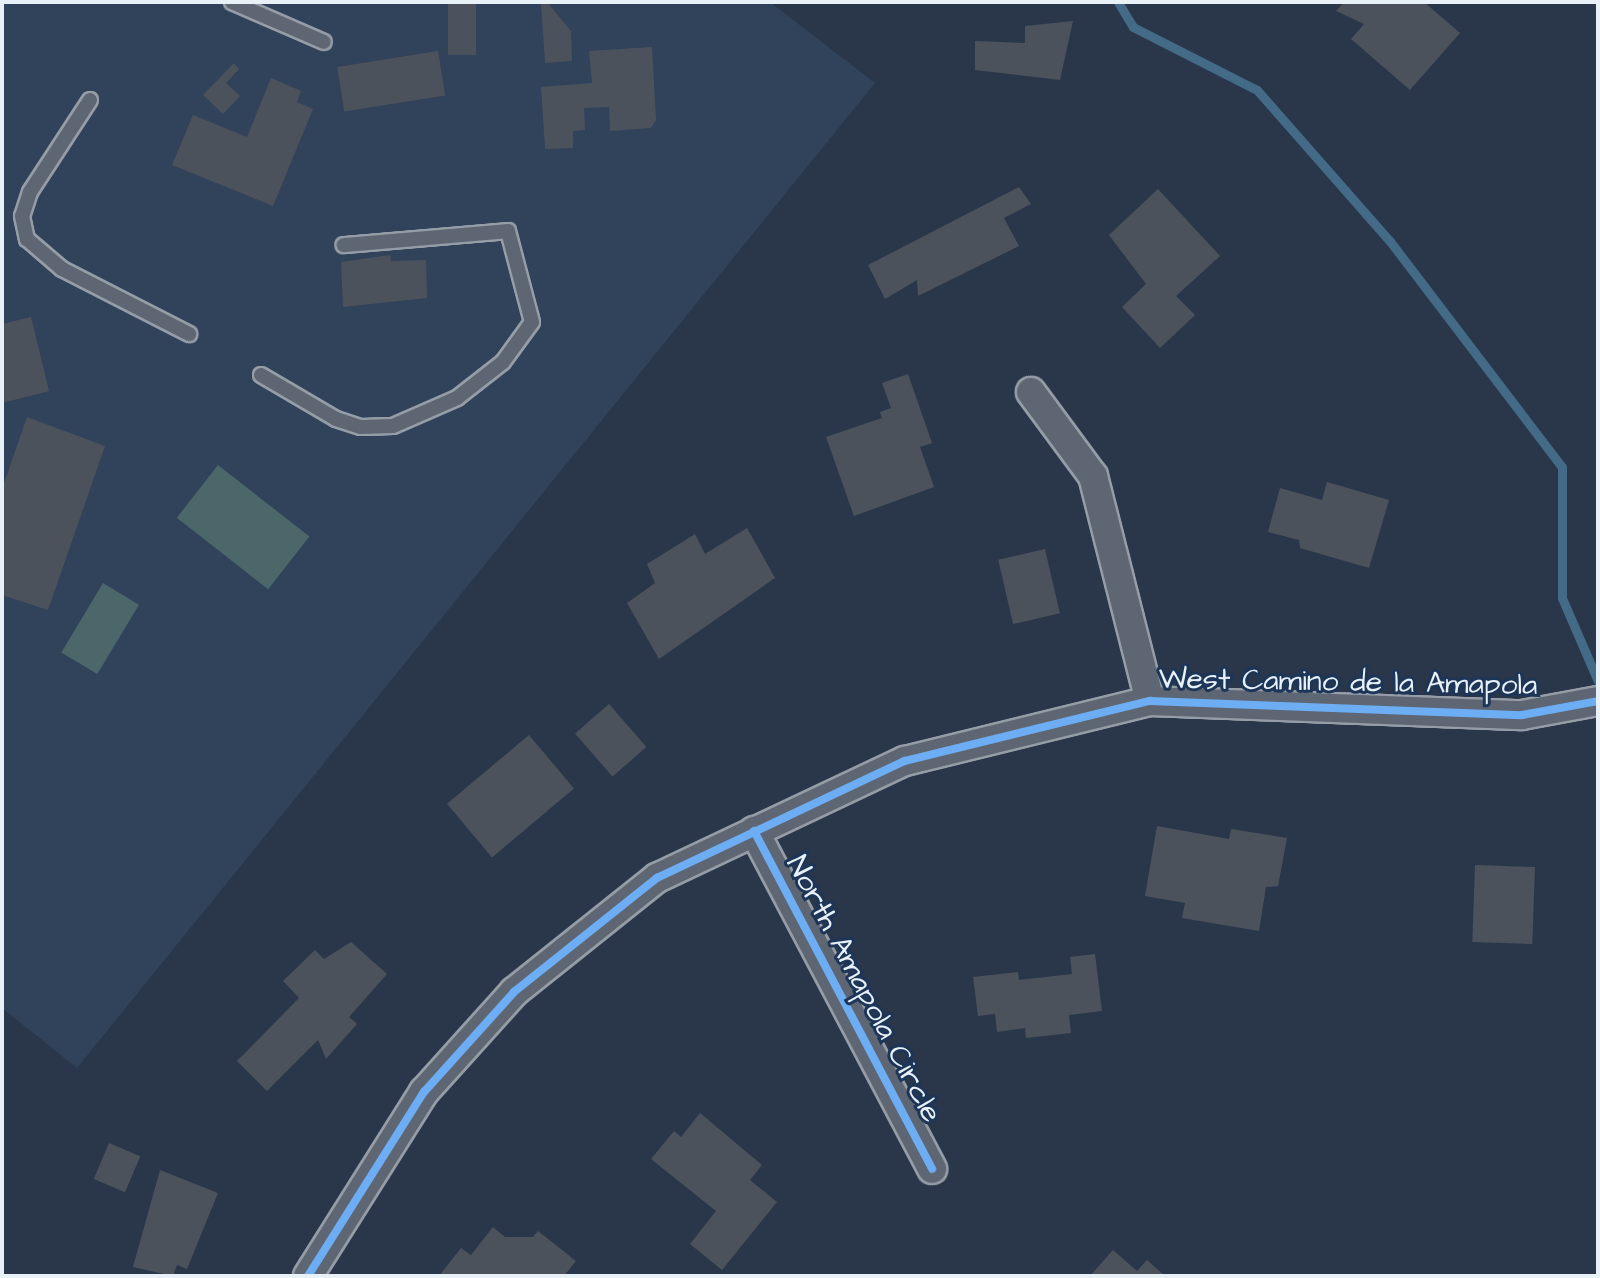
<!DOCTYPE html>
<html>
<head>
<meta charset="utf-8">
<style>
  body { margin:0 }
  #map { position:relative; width:1600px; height:1278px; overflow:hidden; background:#2a374a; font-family:"Architects Daughter",sans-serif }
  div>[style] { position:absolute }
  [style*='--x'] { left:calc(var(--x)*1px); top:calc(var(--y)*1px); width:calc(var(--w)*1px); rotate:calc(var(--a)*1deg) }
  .built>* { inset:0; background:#31425b }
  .green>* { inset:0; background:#4b6769; transform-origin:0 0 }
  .stream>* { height:9px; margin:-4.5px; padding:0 4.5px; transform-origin:4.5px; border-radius:4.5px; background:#436a87 }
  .building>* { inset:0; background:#4c525c; transform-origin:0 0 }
  .roads { filter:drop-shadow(2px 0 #959da7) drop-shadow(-2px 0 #959da7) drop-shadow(0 2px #959da7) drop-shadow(0 -2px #959da7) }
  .service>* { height:14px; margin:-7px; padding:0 7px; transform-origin:7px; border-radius:7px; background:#5d6672 }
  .minor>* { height:28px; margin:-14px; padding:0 14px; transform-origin:14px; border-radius:14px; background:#5d6672 }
  .cycleway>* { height:8px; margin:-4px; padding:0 4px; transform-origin:4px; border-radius:4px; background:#6dadf4 }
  span { translate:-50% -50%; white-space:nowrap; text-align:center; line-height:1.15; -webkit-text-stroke:6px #1d3557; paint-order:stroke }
  .street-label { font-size:30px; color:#e8f1f8 }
  .frame { position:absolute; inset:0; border:4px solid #e8f1f8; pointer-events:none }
</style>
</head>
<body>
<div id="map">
  <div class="built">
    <div style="clip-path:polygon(2px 2px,770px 2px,875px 83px,77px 1068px,2px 1008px)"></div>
  </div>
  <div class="green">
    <div style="left:218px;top:465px;width:116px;height:67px;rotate:38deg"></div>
    <div style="left:103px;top:583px;width:42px;height:81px;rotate:31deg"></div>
  </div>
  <div class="stream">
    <div style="--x:1118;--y:2;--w:29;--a:59"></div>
    <div style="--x:1133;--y:27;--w:139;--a:26.9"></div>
    <div style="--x:1257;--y:90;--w:200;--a:48.7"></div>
    <div style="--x:1389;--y:240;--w:285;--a:52.7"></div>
    <div style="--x:1562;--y:467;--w:131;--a:90"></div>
    <div style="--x:1562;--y:598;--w:90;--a:66.6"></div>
  </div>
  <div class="building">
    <div style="left:448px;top:2px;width:28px;height:53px"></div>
    <div style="clip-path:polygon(541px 2px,547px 2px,571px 31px,572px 61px,545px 63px)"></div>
    <div style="clip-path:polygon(1344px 2px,1424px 2px,1460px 33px,1410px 90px,1351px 39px,1364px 24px,1336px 11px)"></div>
    <div style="clip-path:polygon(1073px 21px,1060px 80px,975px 70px,975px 41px,1025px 43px,1025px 26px)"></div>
    <div style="clip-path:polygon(652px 47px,656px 120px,651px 128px,610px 131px,609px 107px,584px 108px,585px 130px,573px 131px,573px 148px,545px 149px,541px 87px,592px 83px,589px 51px)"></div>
    <div style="left:438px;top:51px;width:45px;height:102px;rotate:81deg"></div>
    <div style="clip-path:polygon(234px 63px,239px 69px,226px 83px,240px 96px,223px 114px,203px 95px)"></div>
    <div style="clip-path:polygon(271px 78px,301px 91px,297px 102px,313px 109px,273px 206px,172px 165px,193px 115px,247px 137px)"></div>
    <div style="clip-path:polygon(1019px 187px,1031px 204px,1004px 218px,1019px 246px,918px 296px,917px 280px,885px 299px,868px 265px)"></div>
    <div style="clip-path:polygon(1158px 189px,1220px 256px,1176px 296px,1195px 315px,1160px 348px,1122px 307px,1146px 284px,1109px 235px)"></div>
    <div style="clip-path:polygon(390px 255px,391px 261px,426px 260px,427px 298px,343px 307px,341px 262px)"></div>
    <div style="clip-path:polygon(31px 317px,49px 391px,2px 403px,2px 324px)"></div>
    <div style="clip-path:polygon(908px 374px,932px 443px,920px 447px,934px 487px,854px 516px,826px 437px,882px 418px,880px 412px,891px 408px,882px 383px)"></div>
    <div style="clip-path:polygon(27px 417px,105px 446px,48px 610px,2px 595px,2px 489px)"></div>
    <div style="clip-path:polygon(1327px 482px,1389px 500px,1369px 568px,1300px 548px,1299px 540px,1268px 532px,1280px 488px,1322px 500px)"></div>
    <div style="clip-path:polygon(747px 528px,775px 578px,659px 659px,627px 603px,655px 583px,647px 564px,695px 534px,705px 554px)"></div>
    <div style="left:1045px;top:549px;width:66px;height:48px;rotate:77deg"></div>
    <div style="left:609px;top:704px;width:57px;height:45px;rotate:49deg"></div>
    <div style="left:529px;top:735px;width:70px;height:107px;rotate:50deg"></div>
    <div style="clip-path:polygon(1157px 826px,1229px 839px,1231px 829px,1287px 838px,1278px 886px,1266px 887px,1259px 931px,1182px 918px,1185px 903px,1145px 896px)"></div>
    <div style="left:1475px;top:865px;width:60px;height:77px;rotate:2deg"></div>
    <div style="clip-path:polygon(351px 942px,387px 974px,349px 1017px,357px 1024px,326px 1059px,318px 1040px,267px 1091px,237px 1061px,299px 998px,283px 981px,315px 950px,324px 959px)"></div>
    <div style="clip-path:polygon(1095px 954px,1102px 1011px,1069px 1015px,1071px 1033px,1026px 1038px,1025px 1028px,997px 1032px,995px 1014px,978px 1016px,973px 977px,1018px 972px,1019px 980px,1072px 974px,1070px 957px)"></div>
    <div style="clip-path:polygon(700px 1113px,762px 1165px,750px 1180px,777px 1202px,722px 1270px,690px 1244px,716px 1211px,651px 1159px,674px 1131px,681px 1137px)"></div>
    <div style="left:109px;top:1143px;width:34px;height:39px;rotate:23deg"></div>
    <div style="clip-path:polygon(160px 1170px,218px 1193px,187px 1269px,177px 1265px,173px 1276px,133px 1267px)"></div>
    <div style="clip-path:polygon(493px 1227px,505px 1237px,533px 1237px,538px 1231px,576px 1261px,564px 1276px,439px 1276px,461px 1248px,471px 1255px)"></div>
    <div style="clip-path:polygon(1113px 1250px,1137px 1271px,1147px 1260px,1165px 1276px,1090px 1276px)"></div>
  </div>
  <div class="roads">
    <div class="service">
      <div style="--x:232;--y:2;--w:100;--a:23.5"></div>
      <div style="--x:90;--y:100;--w:110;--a:123.1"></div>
      <div style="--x:30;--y:192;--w:25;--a:108"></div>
      <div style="--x:22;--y:216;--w:24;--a:78"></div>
      <div style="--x:27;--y:239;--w:46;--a:40.6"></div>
      <div style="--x:62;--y:269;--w:143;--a:27.1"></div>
      <div style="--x:261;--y:375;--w:87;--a:30.4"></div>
      <div style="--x:336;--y:419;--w:26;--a:18"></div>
      <div style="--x:361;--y:427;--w:32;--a:-2"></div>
      <div style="--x:393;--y:426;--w:70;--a:-23.6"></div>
      <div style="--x:457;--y:398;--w:58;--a:-38"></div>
      <div style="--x:503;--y:362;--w:49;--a:-54.1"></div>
      <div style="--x:532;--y:322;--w:94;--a:-104.8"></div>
      <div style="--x:508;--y:231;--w:165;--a:175.1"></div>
    </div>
    <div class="minor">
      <div style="--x:1031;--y:392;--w:104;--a:53.6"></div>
      <div style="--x:1093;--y:476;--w:232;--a:75.8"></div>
      <div style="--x:754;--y:831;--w:382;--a:62.2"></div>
      <div style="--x:308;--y:1276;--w:218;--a:-57.8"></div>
      <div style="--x:424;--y:1092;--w:135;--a:-48"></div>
      <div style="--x:514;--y:992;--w:183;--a:-38.6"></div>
      <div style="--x:657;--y:878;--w:274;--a:-25.3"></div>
      <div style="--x:905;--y:761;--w:252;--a:-13.8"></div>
      <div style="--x:1150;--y:701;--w:372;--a:2.2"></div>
      <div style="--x:1522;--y:715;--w:77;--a:-10.4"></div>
    </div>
  </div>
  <div class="cycleway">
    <div style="--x:754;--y:831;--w:382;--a:62.2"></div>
    <div style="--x:308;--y:1276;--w:218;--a:-57.8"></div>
    <div style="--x:424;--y:1092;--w:135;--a:-48"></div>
    <div style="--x:514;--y:992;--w:183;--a:-38.6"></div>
    <div style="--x:657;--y:878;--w:274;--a:-25.3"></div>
    <div style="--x:905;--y:761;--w:252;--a:-13.8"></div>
    <div style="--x:1150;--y:701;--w:372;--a:2.2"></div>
    <div style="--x:1522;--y:715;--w:77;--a:-10.4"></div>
  </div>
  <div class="street-label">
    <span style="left:1348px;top:682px;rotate:1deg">West Camino de la Amapola</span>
    <span style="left:864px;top:989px;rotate:62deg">North Amapola Circle</span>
  </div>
  <div class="frame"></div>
</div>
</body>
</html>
